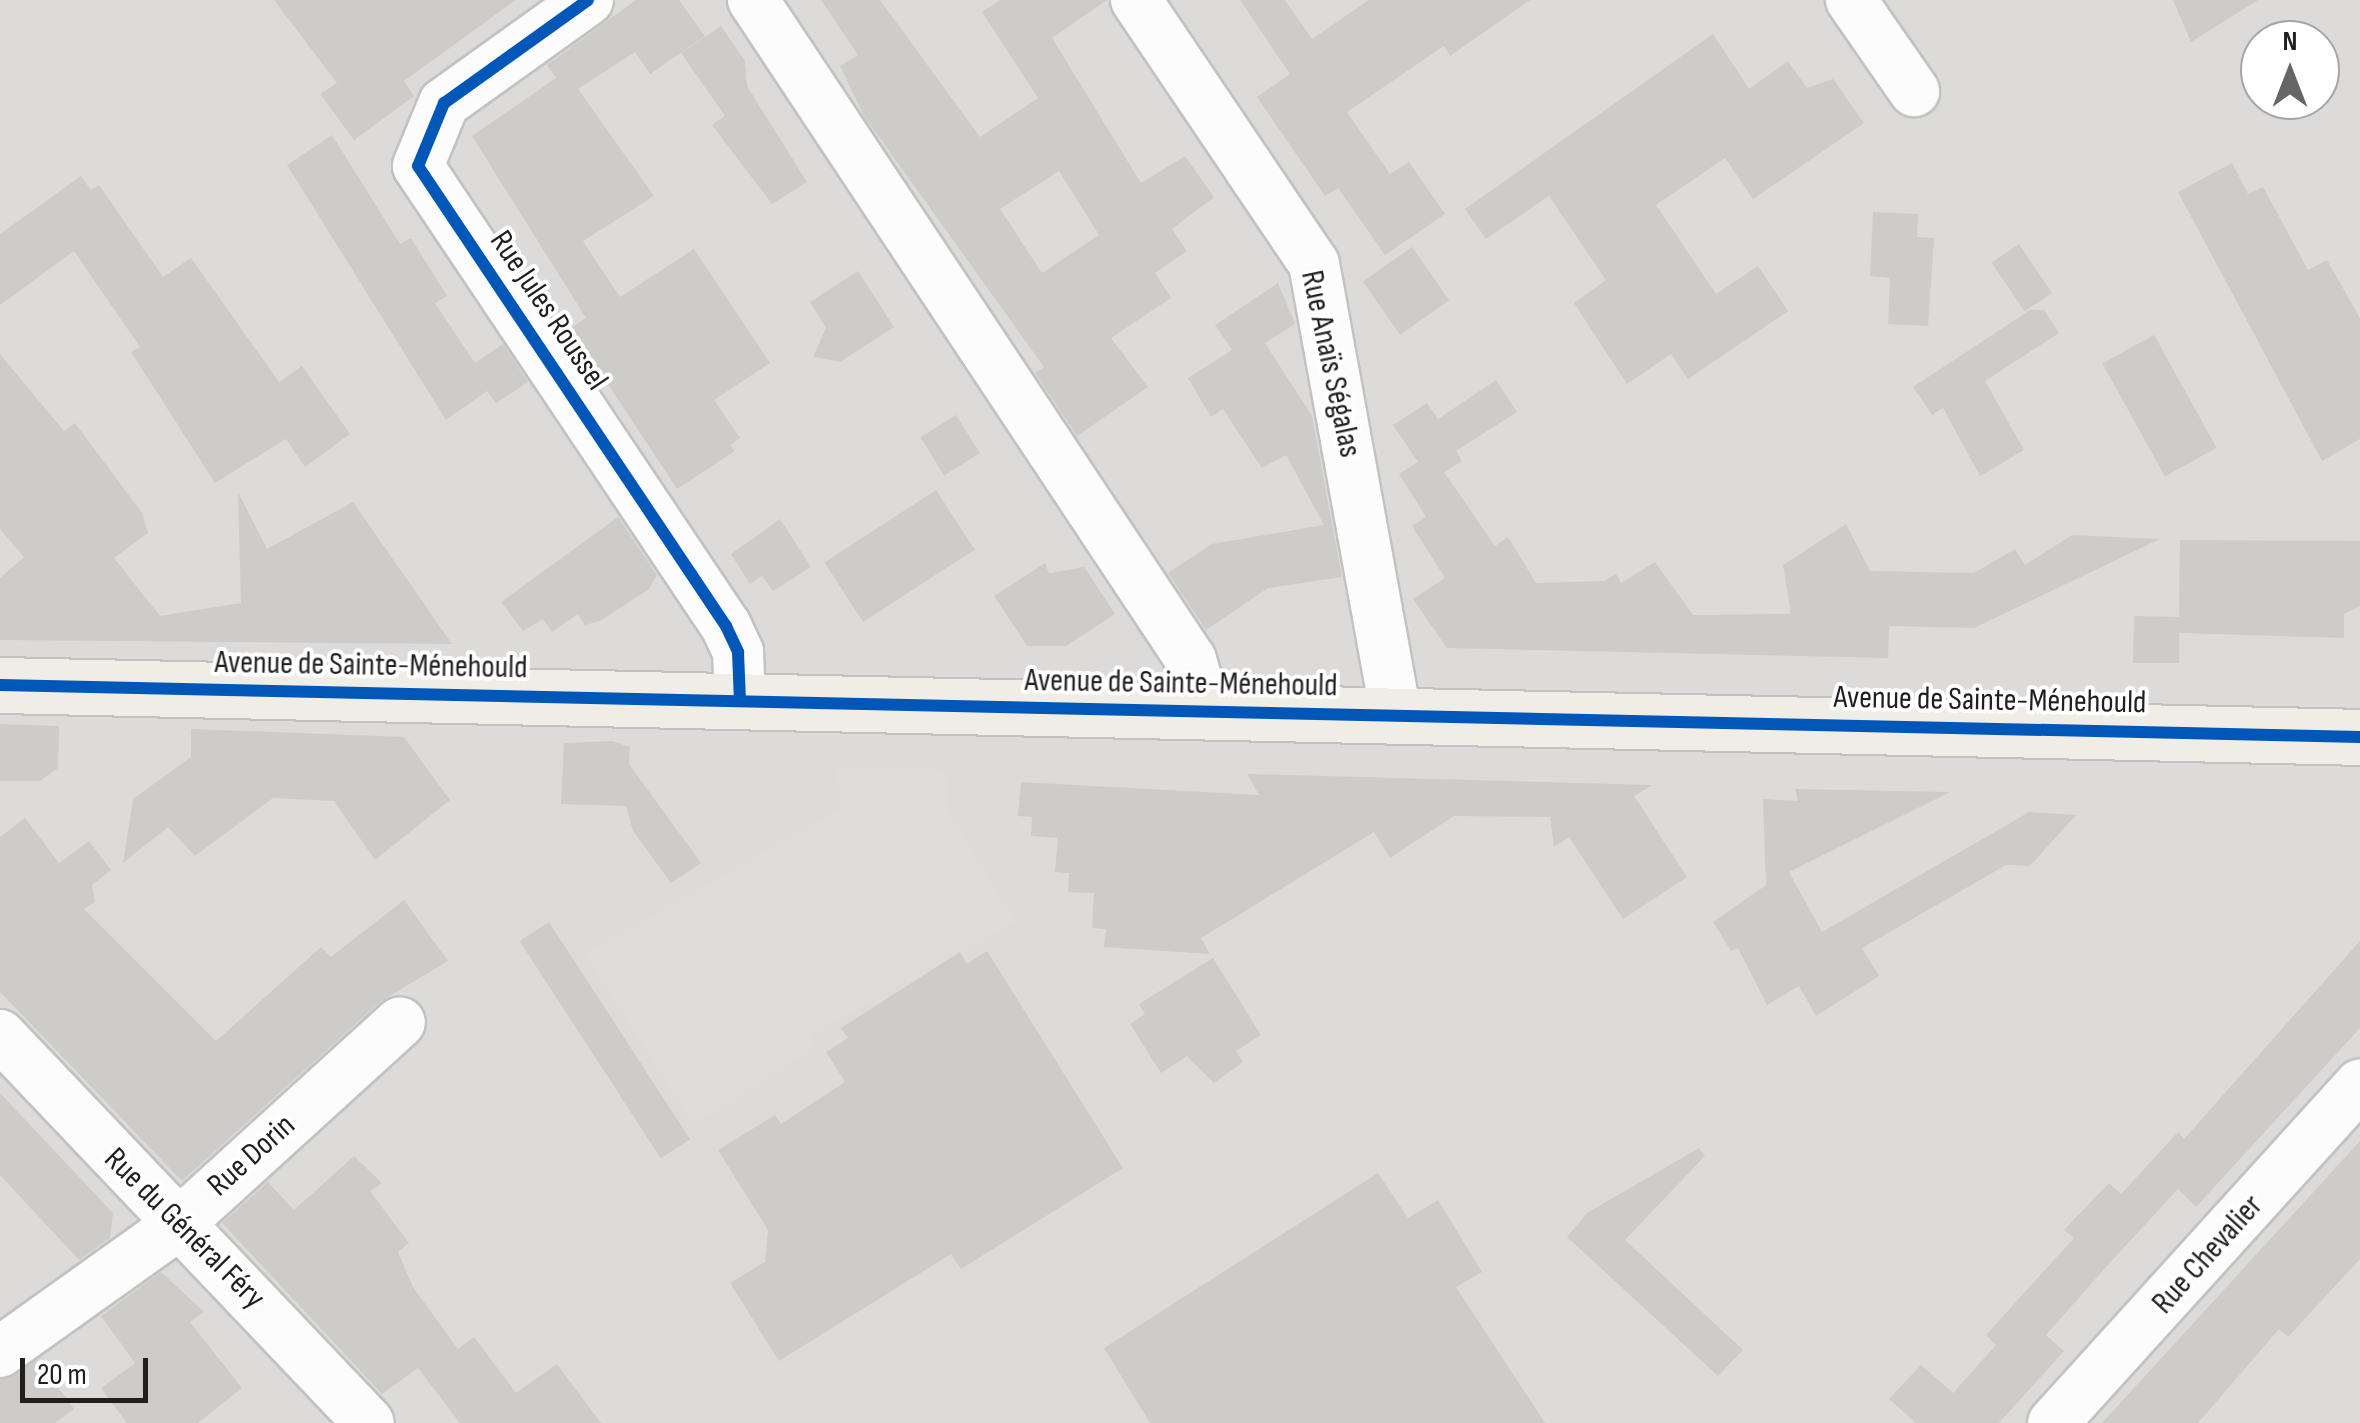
<!DOCTYPE html>
<html>
<head>
<meta charset="utf-8">
<style>
  body { margin:0 }
  #map { position:relative; width:2360px; height:1423px; overflow:hidden; background:#ecebe8; font-family:"Sofia Sans Condensed",sans-serif }
  div>[style] { position:absolute }
  [style*='--x'] { left:calc(var(--x)*1px); top:calc(var(--y)*1px); width:calc(var(--w)*1px); rotate:calc(var(--a)*1deg) }
  .residential>* { inset:0; background:#dcdbd9 }
  .parking>* { inset:0; background:#dddcdb }
  .building>* { inset:0; background:#cdccc9; transform-origin:0 0 }
  .roads { filter:drop-shadow(2px 0 #c2c2c0) drop-shadow(-2px 0 #c2c2c0) drop-shadow(0 2px #c2c2c0) drop-shadow(0 -2px #c2c2c0) }
  .minor>* { height:50px; margin:-25px; padding:0 25px; transform-origin:25px; border-radius:25px; background:#fcfcfc }
  .major>* { height:55px; margin:-27.5px; padding:0 27.5px; transform-origin:27.5px; border-radius:27.5px; background:#efede6 }
  .cycleway>* { height:12px; margin:-6px; padding:0 6px; transform-origin:6px; border-radius:6px; background:#0057b8 }
  span { translate:-50% -50%; white-space:nowrap; text-align:center; line-height:1.15; -webkit-text-stroke:8px #fff; paint-order:stroke }
  .street-label { font-size:32px; color:#1f1f1f }
  .north { position:absolute; left:2240px; top:20px; width:100px; height:100px; box-sizing:border-box; background:#fff; border:2px solid #a5a5a5; border-radius:50%; rotate:0deg; font-size:28px; font-weight:700; line-height:40px; text-align:center; color:#1f1f1f }
  .north::after { content:''; display:block; margin:auto; width:35px; height:45px; background:#676665; clip-path:polygon(50% 0,100% 100%,50% 72%,0 100%) }
  .scale { position:absolute; left:20px; top:1358px; width:128px; height:45px; box-sizing:border-box; border:5px solid #1f1f1f; border-top:0; padding-left:12px; font-size:30px; line-height:35px; white-space:nowrap; color:#1f1f1f; -webkit-text-stroke:8px #fff; paint-order:stroke }
</style>
</head>
<body>
<div id="map">
  <div class="residential">
    <div style="clip-path:polygon(evenodd,0 0,2360px 0,2360px 1423px,0 1423px,0 0,2260px 40px,2320px 40px,2320px 100px,2260px 100px,2260px 40px)"></div>
  </div>
  <div class="parking">
    <div style="clip-path:polygon(836px 765px,946px 771px,948px 812px,1016px 922px,809px 1036px,815px 1048px,694px 1125px,585px 954px,840px 809px)"></div>
  </div>
  <div class="building">
    <div style="clip-path:polygon(274px 0,516px 0,404px 81px,414px 96px,354px 140px,320px 94px,337px 83px)"></div>
    <div style="clip-path:polygon(636px 0,679px 0,705px 36px,650px 74px,635px 52px,578px 89px,654px 196px,583px 241px,620px 297px,694px 249px,770px 363px,714px 400px,740px 438px,730px 445px,735px 451px,677px 489px,571px 328px,586px 318px,472px 136px,556px 78px,547px 65px)"></div>
    <div style="clip-path:polygon(evenodd,821px 0,880px 0,980px 137px,1038px 98px,982px 12px,1000px 0,1107px 0,1052px 38px,1141px 183px,1185px 156px,1214px 197px,1172px 229px,1187px 251px,1155px 273px,1171px 298px,1111px 338px,1148px 387px,1077px 436px,1035px 373px,1044px 367px,864px 116px,840px 66px,858px 55px,821px 0,1059px 171px,1099px 235px,1042px 273px,1000px 209px,1059px 171px)"></div>
    <div style="clip-path:polygon(1240px 0,1285px 0,1312px 39px,1369px 0,1530px 0,1450px 56px,1444px 46px,1347px 112px,1390px 174px,1409px 162px,1445px 214px,1385px 255px,1338px 188px,1325px 196px,1257px 97px,1290px 74px)"></div>
    <div style="clip-path:polygon(2173px 0,2258px 0,2191px 42px)"></div>
    <div style="clip-path:polygon(721px 26px,745px 61px,747px 86px,807px 182px,772px 204px,712px 125px,725px 116px,681px 53px)"></div>
    <div style="clip-path:polygon(1713px 34px,1749px 89px,1788px 61px,1807px 88px,1833px 79px,1864px 123px,1753px 199px,1725px 158px,1656px 205px,1716px 294px,1758px 266px,1788px 311px,1688px 379px,1671px 354px,1627px 384px,1574px 303px,1606px 280px,1549px 196px,1486px 239px,1465px 209px)"></div>
    <div style="clip-path:polygon(332px 135px,400px 244px,411px 238px,447px 296px,435px 303px,475px 363px,503px 344px,528px 382px,496px 403px,487px 391px,446px 420px,287px 165px)"></div>
    <div style="clip-path:polygon(2232px 163px,2248px 194px,2263px 187px,2308px 270px,2327px 260px,2360px 318px,2360px 439px,2322px 461px,2178px 192px)"></div>
    <div style="clip-path:polygon(81px 176px,91px 190px,99px 185px,163px 277px,191px 258px,279px 382px,302px 366px,350px 434px,305px 467px,286px 439px,215px 483px,131px 352px,140px 347px,74px 251px,0 305px,0 234px)"></div>
    <div style="clip-path:polygon(1873px 212px,1918px 214px,1917px 237px,1934px 238px,1928px 326px,1888px 324px,1890px 278px,1870px 276px)"></div>
    <div style="left:2019px;top:244px;width:59px;height:33px;rotate:56deg"></div>
    <div style="left:1412px;top:247px;width:65px;height:60px;rotate:55deg"></div>
    <div style="clip-path:polygon(858px 271px,894px 327px,840px 362px,813px 357px,826px 328px,810px 302px)"></div>
    <div style="clip-path:polygon(1278px 283px,1295px 324px,1265px 343px,1312px 416px,1342px 577px,1268px 588px,1206px 630px,1168px 573px,1212px 544px,1324px 525px,1286px 455px,1262px 468px,1223px 409px,1211px 417px,1188px 378px,1232px 350px,1215px 325px)"></div>
    <div style="clip-path:polygon(2030px 310px,2044px 310px,2059px 333px,1985px 381px,2024px 450px,1980px 476px,1943px 408px,1932px 415px,1913px 387px)"></div>
    <div style="left:2154px;top:335px;width:129px;height:59px;rotate:61deg"></div>
    <div style="clip-path:polygon(0 354px,64px 431px,75px 423px,142px 513px,148px 533px,114px 558px,160px 616px,241px 603px,238px 492px,267px 549px,353px 502px,452px 644px,0 640px,0 578px,24px 557px,0 529px)"></div>
    <div style="clip-path:polygon(1496px 380px,1517px 412px,1456px 451px,1462px 461px,1444px 472px,1495px 546px,1508px 537px,1536px 583px,1604px 581px,1616px 574px,1621px 583px,1655px 562px,1693px 615px,1791px 614px,1783px 565px,1846px 524px,1870px 571px,1974px 573px,2015px 549px,2025px 565px,2072px 535px,2160px 539px,1974px 628px,1889px 626px,1888px 658px,1447px 648px,1413px 599px,1445px 578px,1412px 526px,1426px 517px,1399px 474px,1418px 462px,1393px 425px,1427px 403px,1438px 419px)"></div>
    <div style="left:956px;top:415px;width:45px;height:42px;rotate:58deg"></div>
    <div style="left:936px;top:490px;width:71px;height:133px;rotate:57deg"></div>
    <div style="clip-path:polygon(618px 517px,657px 575px,649px 589px,600px 621px,585px 625px,578px 614px,552px 632px,543px 619px,523px 631px,501px 602px)"></div>
    <div style="clip-path:polygon(780px 519px,811px 567px,773px 591px,762px 576px,750px 584px,731px 554px)"></div>
    <div style="clip-path:polygon(2180px 540px,2360px 541px,2360px 606px,2344px 614px,2344px 638px,2179px 633px,2179px 663px,2133px 663px,2134px 616px,2179px 617px)"></div>
    <div style="clip-path:polygon(1045px 563px,1049px 573px,1084px 567px,1115px 614px,1066px 646px,1027px 646px,994px 596px)"></div>
    <div style="clip-path:polygon(0 724px,59px 726px,58px 768px,40px 781px,0 781px)"></div>
    <div style="clip-path:polygon(191px 729px,404px 737px,450px 800px,375px 860px,334px 801px,273px 798px,195px 856px,168px 827px,123px 863px,133px 799px,191px 757px)"></div>
    <div style="clip-path:polygon(612px 741px,630px 747px,629px 764px,701px 863px,671px 883px,633px 831px,626px 806px,561px 804px,564px 743px)"></div>
    <div style="clip-path:polygon(1247px 774px,1652px 785px,1634px 796px,1687px 877px,1623px 919px,1569px 837px,1554px 847px,1550px 817px,1454px 816px,1390px 858px,1374px 832px,1201px 938px,1210px 954px,1104px 947px,1106px 929px,1092px 928px,1094px 893px,1068px 892px,1069px 873px,1055px 872px,1058px 838px,1031px 836px,1032px 817px,1018px 816px,1021px 782px,1259px 795px)"></div>
    <div style="clip-path:polygon(1795px 789px,1950px 792px,1789px 872px,1822px 932px,2029px 812px,2076px 815px,2030px 866px,2006px 865px,1862px 948px,1879px 976px,1816px 1016px,1799px 986px,1767px 1005px,1738px 948px,1731px 951px,1713px 922px,1766px 885px,1763px 799px,1798px 801px)"></div>
    <div style="clip-path:polygon(25px 818px,59px 863px,89px 841px,111px 870px,92px 885px,95px 902px,84px 909px,216px 1041px,321px 947px,331px 957px,404px 900px,448px 961px,381px 1001px,182px 1181px,0 992px,0 837px)"></div>
    <div style="left:549px;top:922px;width:259px;height:35px;rotate:57deg"></div>
    <div style="clip-path:polygon(2360px 941px,2360px 1028px,2196px 1207px,2178px 1189px,2106px 1267px,2046px 1335px,2064px 1351px,1999px 1423px,1916px 1423px,1889px 1399px,1921px 1365px,1953px 1393px,1996px 1345px,1986px 1335px,2074px 1238px,2064px 1230px,2109px 1183px,2121px 1194px,2178px 1132px,2184px 1139px)"></div>
    <div style="clip-path:polygon(987px 951px,1123px 1168px,961px 1269px,951px 1254px,779px 1361px,730px 1283px,765px 1262px,768px 1230px,718px 1150px,775px 1115px,781px 1124px,845px 1082px,826px 1052px,848px 1038px,841px 1028px,960px 952px,967px 964px)"></div>
    <div style="clip-path:polygon(1213px 958px,1261px 1035px,1236px 1051px,1243px 1062px,1214px 1083px,1187px 1056px,1161px 1073px,1130px 1024px,1145px 1014px,1139px 1004px)"></div>
    <div style="clip-path:polygon(0 1093px,113px 1213px,110px 1238px,79px 1260px,0 1175px)"></div>
    <div style="clip-path:polygon(2360px 1141px,2360px 1259px,2288px 1337px,2279px 1329px,2198px 1423px,2102px 1423px)"></div>
    <div style="clip-path:polygon(1699px 1148px,1705px 1156px,1625px 1240px,1743px 1350px,1718px 1376px,1567px 1237px,1587px 1213px)"></div>
    <div style="clip-path:polygon(354px 1156px,382px 1183px,370px 1191px,409px 1243px,398px 1252px,413px 1287px,458px 1349px,474px 1337px,516px 1393px,557px 1364px,601px 1423px,460px 1423px,418px 1368px,382px 1394px,222px 1223px,268px 1182px,294px 1210px)"></div>
    <div style="clip-path:polygon(1378px 1173px,1408px 1218px,1438px 1200px,1482px 1272px,1456px 1287px,1545px 1423px,1150px 1423px,1104px 1348px)"></div>
    <div style="clip-path:polygon(161px 1272px,204px 1312px,190px 1322px,242px 1388px,198px 1423px,127px 1423px,101px 1388px,135px 1363px,101px 1316px)"></div>
    <div style="clip-path:polygon(38px 1360px,74px 1409px,55px 1423px,0 1423px,0 1380px)"></div>
  </div>
  <div class="roads">
    <div class="minor">
      <div style="--x:588;--y:0;--w:177;--a:144.4"></div>
      <div style="--x:444;--y:103;--w:68;--a:112.4"></div>
      <div style="--x:418;--y:166;--w:554;--a:56.2"></div>
      <div style="--x:726;--y:626;--w:29;--a:65"></div>
      <div style="--x:738;--y:652;--w:49;--a:87.7"></div>
      <div style="--x:753;--y:0;--w:792;--a:56.43"></div>
      <div style="--x:1191;--y:660;--w:54;--a:73.9"></div>
      <div style="--x:1136;--y:0;--w:318;--a:56"></div>
      <div style="--x:1314;--y:264;--w:459;--a:79.7"></div>
      <div style="--x:1851;--y:0;--w:111;--a:55.3"></div>
      <div style="--x:0;--y:1035;--w:535;--a:46.44"></div>
      <div style="--x:0;--y:1352;--w:215;--a:-35.5"></div>
      <div style="--x:175;--y:1227;--w:304;--a:-42.3"></div>
      <div style="--x:2053;--y:1423;--w:457;--a:-47.8"></div>
    </div>
    <div class="major">
      <div style="--x:0;--y:685;--w:2361;--a:1.26"></div>
    </div>
  </div>
  <div class="cycleway">
    <div style="--x:588;--y:0;--w:177;--a:144.4"></div>
    <div style="--x:444;--y:103;--w:68;--a:112.4"></div>
    <div style="--x:418;--y:166;--w:554;--a:56.2"></div>
    <div style="--x:726;--y:626;--w:29;--a:65"></div>
    <div style="--x:738;--y:652;--w:49;--a:87.7"></div>
    <div style="--x:0;--y:685;--w:2361;--a:1.26"></div>
  </div>
  <div class="street-label">
    <span style="left:548px;top:311px;rotate:56deg">Rue Jules Roussel</span>
    <span style="left:1330px;top:364px;rotate:78deg">Rue Anaïs Ségalas</span>
    <span style="left:371px;top:666px;rotate:1deg">Avenue de Sainte-Ménehould</span>
    <span style="left:1181px;top:684px;rotate:1deg">Avenue de Sainte-Ménehould</span>
    <span style="left:1990px;top:701px;rotate:1deg">Avenue de Sainte-Ménehould</span>
    <span style="left:252px;top:1156px;rotate:-42deg">Rue Dorin</span>
    <span style="left:184px;top:1229px;rotate:45deg">Rue du Général Féry</span>
    <span style="left:2208px;top:1255px;rotate:-48deg">Rue Chevalier</span>
  </div>
  <div class="north">N</div>
  <div class="scale">20 m</div>
</div>
</body>
</html>
